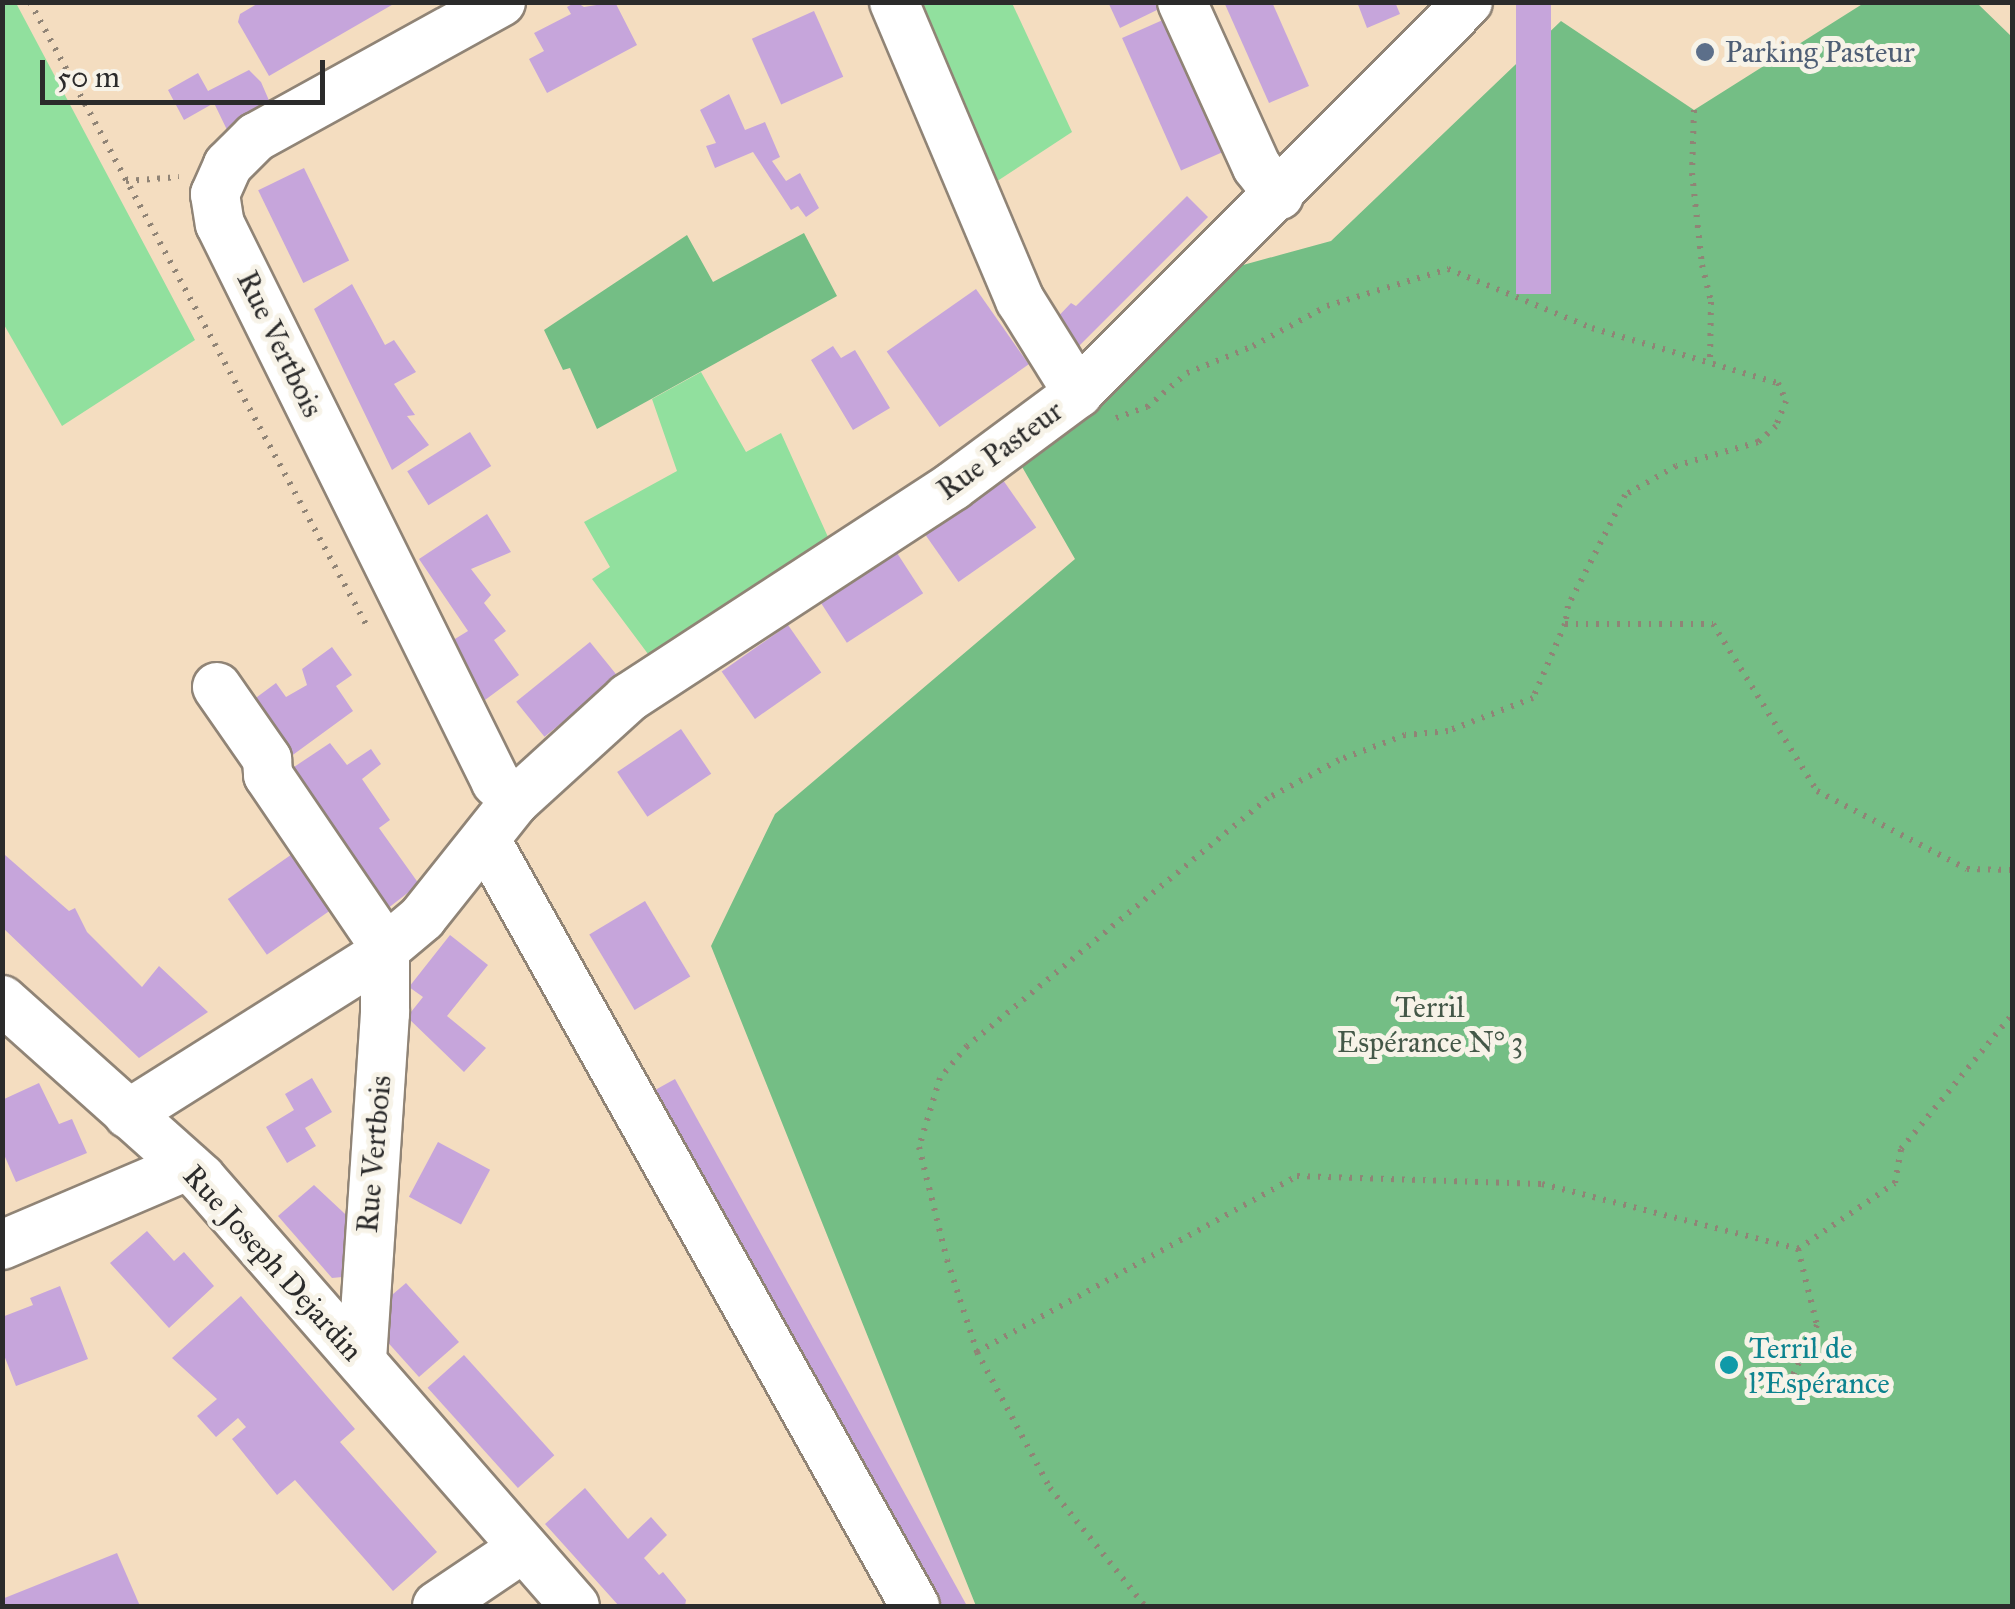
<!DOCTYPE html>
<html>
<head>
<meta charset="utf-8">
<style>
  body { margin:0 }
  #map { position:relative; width:2015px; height:1609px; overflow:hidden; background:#f4ddc0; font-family:"IM FELL Great Primer",serif }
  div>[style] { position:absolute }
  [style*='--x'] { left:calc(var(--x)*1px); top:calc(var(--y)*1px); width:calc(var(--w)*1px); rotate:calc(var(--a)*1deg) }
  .green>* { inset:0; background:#91e09e }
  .forest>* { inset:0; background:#74be85 }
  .building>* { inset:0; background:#c6a5db; transform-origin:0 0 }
  .path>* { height:6px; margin-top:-3px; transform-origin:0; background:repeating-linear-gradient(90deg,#908476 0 2.5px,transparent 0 10.5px) }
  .roads { filter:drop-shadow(2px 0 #908476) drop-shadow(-2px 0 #908476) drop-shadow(0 2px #908476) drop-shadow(0 -2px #908476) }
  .minor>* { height:48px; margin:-24px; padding:0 24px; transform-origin:24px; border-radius:24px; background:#fff }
  .dots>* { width:28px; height:28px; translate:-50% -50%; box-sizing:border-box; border:5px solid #f7f3e8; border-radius:50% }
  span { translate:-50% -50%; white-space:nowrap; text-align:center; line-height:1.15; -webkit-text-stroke:10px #f7f3e8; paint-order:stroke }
  .service-label { font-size:30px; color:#4e5e75 }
  .left { translate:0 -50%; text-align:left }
  .street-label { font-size:30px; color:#2b2b2b }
  .park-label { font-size:30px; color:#445848 }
  .culture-label { font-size:30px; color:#0d838f }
  .frame { position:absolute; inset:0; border:5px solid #2b2b2b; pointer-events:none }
  .scale { position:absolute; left:40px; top:60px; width:285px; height:45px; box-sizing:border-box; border:5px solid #2b2b2b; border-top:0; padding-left:12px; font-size:30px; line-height:35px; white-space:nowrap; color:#2b2b2b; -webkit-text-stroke:8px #f7f3e8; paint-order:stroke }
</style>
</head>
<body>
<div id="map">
  <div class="green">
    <div style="clip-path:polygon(2px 3px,16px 3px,195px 340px,62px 426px,3px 323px)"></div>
    <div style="clip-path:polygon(898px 3px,1012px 3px,1072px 132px,979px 193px)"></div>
    <div style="clip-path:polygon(701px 372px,746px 452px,781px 433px,828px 537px,651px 658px,592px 579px,610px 567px,584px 522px,677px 471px,652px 399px)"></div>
  </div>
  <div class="forest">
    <div style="clip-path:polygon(1864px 3px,1977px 3px,2012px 37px,2012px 1606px,976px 1606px,711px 946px,775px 814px,1075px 559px,1017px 458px,1117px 381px,1243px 265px,1331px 241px,1561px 21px,1694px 110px)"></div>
    <div style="clip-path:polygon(804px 233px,837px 296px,597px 429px,570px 368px,563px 370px,544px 330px,687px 235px,713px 282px)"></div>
  </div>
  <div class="building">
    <div style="clip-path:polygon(260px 2px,397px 2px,269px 76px,238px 22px,240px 14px)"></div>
    <div style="clip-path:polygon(576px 2px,584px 7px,615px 2px,637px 45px,547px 93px,529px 59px,544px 51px,534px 33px,571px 14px,567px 7px)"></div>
    <div style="clip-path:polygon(1108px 2px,1156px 2px,1159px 9px,1120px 28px)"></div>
    <div style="clip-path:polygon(1224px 2px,1272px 2px,1309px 86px,1269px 103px)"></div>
    <div style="clip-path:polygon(1357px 2px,1395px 2px,1400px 14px,1367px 28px)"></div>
    <div style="left:1516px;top:2px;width:35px;height:292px"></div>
    <div style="left:814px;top:11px;width:72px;height:68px;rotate:66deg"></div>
    <div style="left:1165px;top:19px;width:145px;height:47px;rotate:66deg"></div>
    <div style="clip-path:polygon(249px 70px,261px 82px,274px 112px,229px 134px,214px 103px,184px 120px,168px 90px,198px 73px,208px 91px)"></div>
    <div style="clip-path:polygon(729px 94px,745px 130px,765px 122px,780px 157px,772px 161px,786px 181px,800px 173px,819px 208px,806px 217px,798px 206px,791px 210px,753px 152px,715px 168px,706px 146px,716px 143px,700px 110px)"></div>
    <div style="left:304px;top:168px;width:103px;height:51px;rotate:64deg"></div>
    <div style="clip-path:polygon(1187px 196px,1208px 217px,1076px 349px,1051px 324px,1071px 303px,1076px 306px)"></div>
    <div style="clip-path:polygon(352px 284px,385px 345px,394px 340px,416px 372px,394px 384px,415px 415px,407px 416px,429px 445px,392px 470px,314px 309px)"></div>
    <div style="left:976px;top:289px;width:92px;height:109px;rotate:55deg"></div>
    <div style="clip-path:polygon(833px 346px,841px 358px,855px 350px,890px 408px,853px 430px,811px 360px)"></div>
    <div style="left:470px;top:432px;width:40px;height:74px;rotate:58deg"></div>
    <div style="left:1003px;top:480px;width:58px;height:95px;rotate:55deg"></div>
    <div style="clip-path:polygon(487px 514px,511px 552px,471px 569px,491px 595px,484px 603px,506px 631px,494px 640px,519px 675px,485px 700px,445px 645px,468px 631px,419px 559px)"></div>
    <div style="left:897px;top:553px;width:48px;height:91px;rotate:57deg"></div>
    <div style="left:788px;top:625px;width:58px;height:81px;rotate:55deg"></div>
    <div style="left:590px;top:642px;width:45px;height:95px;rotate:51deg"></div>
    <div style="clip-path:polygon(332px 647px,352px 675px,336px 686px,353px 711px,290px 757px,253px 700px,276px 683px,286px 697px,307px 685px,302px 669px)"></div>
    <div style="left:681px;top:729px;width:54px;height:77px;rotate:56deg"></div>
    <div style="clip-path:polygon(330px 743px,347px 765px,371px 749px,381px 764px,362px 779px,390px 820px,379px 828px,419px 884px,387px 909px,288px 771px)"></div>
    <div style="left:295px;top:852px;width:68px;height:82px;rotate:55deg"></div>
    <div style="clip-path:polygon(5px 855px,69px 911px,75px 908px,87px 932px,142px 987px,159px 966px,208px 1012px,139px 1058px,2px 927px)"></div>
    <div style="left:645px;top:901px;width:88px;height:65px;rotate:59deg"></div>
    <div style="clip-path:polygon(450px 935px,488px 965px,447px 1016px,486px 1048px,464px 1072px,407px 1017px,423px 997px,409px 987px)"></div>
    <div style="clip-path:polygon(312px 1078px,332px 1112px,305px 1128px,316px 1146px,287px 1163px,266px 1127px,294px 1110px,285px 1094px)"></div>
    <div style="left:675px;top:1079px;width:603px;height:31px;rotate:61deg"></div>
    <div style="clip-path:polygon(39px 1083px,59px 1124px,72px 1119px,87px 1153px,16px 1182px,2px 1150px,2px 1100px)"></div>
    <div style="left:438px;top:1142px;width:59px;height:62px;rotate:28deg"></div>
    <div style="clip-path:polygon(314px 1185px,359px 1227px,358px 1255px,342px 1277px,332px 1278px,278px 1216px)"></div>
    <div style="clip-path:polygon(147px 1231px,174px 1261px,184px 1252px,214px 1286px,169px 1328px,110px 1263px)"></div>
    <div style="clip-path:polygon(406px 1283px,459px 1342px,419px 1377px,383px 1337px,386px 1300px)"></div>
    <div style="clip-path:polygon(60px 1286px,88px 1359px,16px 1386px,2px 1350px,2px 1317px,33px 1305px,30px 1298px)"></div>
    <div style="clip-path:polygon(241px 1296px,355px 1429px,340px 1442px,437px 1552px,393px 1591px,295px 1480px,277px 1495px,232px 1439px,246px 1427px,238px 1418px,216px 1437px,197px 1416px,217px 1399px,172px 1358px)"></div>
    <div style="left:464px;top:1355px;width:135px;height:49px;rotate:48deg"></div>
    <div style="clip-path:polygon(585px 1488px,628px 1539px,651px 1517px,667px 1535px,644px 1558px,659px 1575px,663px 1572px,686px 1600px,685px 1606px,619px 1606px,545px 1524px)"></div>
    <div style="clip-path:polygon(117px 1553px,140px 1606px,2px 1606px,2px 1599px)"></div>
  </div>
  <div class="path">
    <div style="--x:30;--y:2;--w:709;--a:61.63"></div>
    <div style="--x:1694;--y:110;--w:63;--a:91.8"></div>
    <div style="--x:1692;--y:173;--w:93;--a:83.8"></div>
    <div style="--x:1702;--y:265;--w:38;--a:76"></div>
    <div style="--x:1711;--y:302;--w:60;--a:91"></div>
    <div style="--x:126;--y:181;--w:53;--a:-4.3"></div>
    <div style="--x:1116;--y:418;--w:33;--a:-20"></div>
    <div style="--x:1147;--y:407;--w:52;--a:-40.4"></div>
    <div style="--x:1187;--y:373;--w:71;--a:-22.2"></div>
    <div style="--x:1253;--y:346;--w:84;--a:-28.4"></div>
    <div style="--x:1327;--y:306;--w:127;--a:-17"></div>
    <div style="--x:1448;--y:269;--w:156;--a:22.3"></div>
    <div style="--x:1592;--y:328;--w:194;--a:16.5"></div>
    <div style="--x:1778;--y:383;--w:20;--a:66"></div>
    <div style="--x:1786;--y:401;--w:27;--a:112"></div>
    <div style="--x:1776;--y:426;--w:24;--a:138"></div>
    <div style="--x:1758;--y:442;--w:85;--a:163.7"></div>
    <div style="--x:1676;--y:466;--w:59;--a:150.4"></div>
    <div style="--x:1625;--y:495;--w:125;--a:117.2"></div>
    <div style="--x:1568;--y:606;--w:18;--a:99"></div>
    <div style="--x:1565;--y:624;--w:81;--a:113.4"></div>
    <div style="--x:1533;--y:698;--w:91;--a:158.8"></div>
    <div style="--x:1448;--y:731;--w:43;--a:174.7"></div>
    <div style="--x:1405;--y:735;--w:71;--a:159.3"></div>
    <div style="--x:1339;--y:760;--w:81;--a:151.8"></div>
    <div style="--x:1268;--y:798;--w:390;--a:140.5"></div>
    <div style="--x:967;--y:1046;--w:42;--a:130.2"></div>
    <div style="--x:940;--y:1078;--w:72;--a:106.9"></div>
    <div style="--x:919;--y:1147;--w:116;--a:76.1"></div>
    <div style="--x:947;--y:1260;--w:97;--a:71.9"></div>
    <div style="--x:977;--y:1352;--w:154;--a:61.8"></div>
    <div style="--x:1050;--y:1488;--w:151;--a:51.2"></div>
    <div style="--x:1565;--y:624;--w:148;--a:0"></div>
    <div style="--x:1713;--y:624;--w:197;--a:58.1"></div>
    <div style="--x:1817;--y:791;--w:169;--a:27.5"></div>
    <div style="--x:1967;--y:869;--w:45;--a:1.3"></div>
    <div style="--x:1798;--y:1249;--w:117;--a:-34.2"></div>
    <div style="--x:1895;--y:1183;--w:35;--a:-80"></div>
    <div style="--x:1901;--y:1149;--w:174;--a:-50.4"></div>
    <div style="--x:977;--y:1352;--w:365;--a:-28.8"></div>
    <div style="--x:1297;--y:1176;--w:245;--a:1.9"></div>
    <div style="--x:1542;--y:1184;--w:264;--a:14.2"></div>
    <div style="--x:1798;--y:1249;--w:78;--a:76"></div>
    <div style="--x:1817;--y:1325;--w:60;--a:115.7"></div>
    <div style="--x:1791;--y:1379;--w:34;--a:173"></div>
    <div style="--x:1757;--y:1383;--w:33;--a:-147"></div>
  </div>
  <div class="roads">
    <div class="minor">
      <div style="--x:501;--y:2;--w:280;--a:151.1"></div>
      <div style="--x:256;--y:137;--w:40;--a:135"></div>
      <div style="--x:228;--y:165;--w:32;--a:114"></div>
      <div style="--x:215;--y:194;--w:30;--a:81"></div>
      <div style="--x:220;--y:224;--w:623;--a:63.68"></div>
      <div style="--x:496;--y:782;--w:27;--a:45"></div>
      <div style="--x:894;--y:2;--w:324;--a:67.1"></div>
      <div style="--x:1020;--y:300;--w:110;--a:58.1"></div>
      <div style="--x:1182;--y:2;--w:181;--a:65.6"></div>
      <div style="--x:1257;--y:167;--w:36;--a:52"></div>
      <div style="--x:217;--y:687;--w:88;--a:55.2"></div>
      <div style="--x:267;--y:759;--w:16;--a:86"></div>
      <div style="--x:268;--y:775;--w:208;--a:55.8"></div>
      <div style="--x:385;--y:947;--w:66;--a:90"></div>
      <div style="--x:385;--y:1013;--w:349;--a:93.8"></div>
      <div style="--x:486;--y:840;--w:878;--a:60.75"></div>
      <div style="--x:2;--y:1000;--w:267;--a:41.8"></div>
      <div style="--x:201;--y:1178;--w:568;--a:48.85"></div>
      <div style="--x:128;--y:1114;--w:287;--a:-32.2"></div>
      <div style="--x:371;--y:961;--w:67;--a:-40.1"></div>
      <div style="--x:422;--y:918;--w:149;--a:-51.5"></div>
      <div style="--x:515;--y:801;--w:153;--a:-42.3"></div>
      <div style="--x:628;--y:698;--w:388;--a:-33.1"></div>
      <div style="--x:953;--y:486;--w:156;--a:-36.6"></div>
      <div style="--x:1078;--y:393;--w:552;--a:-45.07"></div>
      <div style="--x:2;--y:1245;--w:201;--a:-23.1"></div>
      <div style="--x:437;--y:1606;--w:104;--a:-34"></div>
    </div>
  </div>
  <div class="dots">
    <div style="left:1705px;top:52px;background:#5c6f8a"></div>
    <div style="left:1729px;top:1365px;background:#0f9aa8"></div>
  </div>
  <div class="service-label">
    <span class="left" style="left:1725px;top:52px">Parking Pasteur</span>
  </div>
  <div class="street-label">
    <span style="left:280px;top:344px;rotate:64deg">Rue Vertbois</span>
    <span style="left:1000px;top:450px;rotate:-36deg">Rue Pasteur</span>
    <span style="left:374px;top:1154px;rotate:-85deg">Rue Vertbois</span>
    <span style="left:273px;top:1263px;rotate:48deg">Rue Joseph Dejardin</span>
  </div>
  <div class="park-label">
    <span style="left:1430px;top:1024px">Terril<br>Espérance N° 3</span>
  </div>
  <div class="culture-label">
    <span class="left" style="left:1749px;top:1365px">Terril de<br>l'Espérance</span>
  </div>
  <div class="frame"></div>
  <div class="scale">50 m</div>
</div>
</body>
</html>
